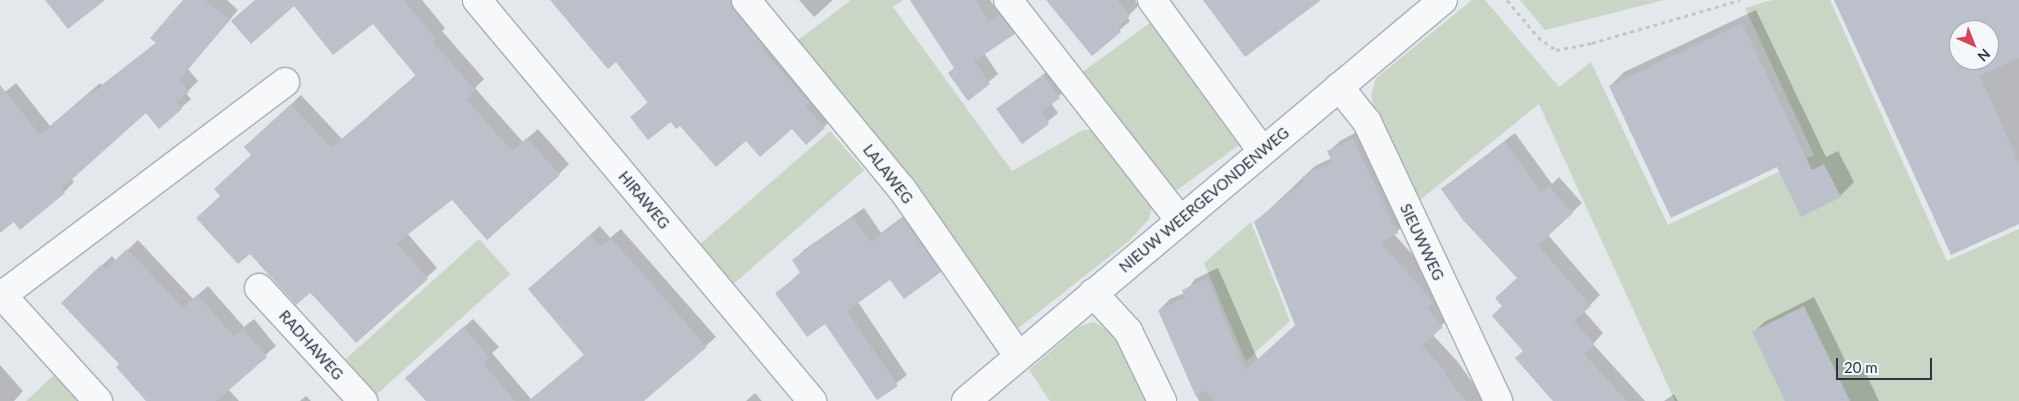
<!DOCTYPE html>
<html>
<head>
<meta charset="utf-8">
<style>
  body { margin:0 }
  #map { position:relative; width:2019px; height:401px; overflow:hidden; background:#e4e7ec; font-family:Lato,sans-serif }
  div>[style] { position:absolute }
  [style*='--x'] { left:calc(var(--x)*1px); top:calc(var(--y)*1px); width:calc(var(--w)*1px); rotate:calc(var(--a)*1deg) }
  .green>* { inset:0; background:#c9d6c5; transform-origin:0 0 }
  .shadow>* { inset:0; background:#0003 }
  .building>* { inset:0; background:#bbc0ca }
  .path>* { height:3px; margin-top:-1.5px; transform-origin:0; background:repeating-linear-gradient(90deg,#c2c5cb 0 4px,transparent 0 8px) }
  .roads { filter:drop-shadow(1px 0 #a9aeb7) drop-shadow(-1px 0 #a9aeb7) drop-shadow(0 1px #a9aeb7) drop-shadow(0 -1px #a9aeb7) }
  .minor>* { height:28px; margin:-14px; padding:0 14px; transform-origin:14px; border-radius:14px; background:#f7f8fa }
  span { translate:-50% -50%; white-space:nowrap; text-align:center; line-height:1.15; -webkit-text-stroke:4px #f4f6f9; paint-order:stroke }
  .street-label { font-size:15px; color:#2b3445 }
  .north { position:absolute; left:1949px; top:20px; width:50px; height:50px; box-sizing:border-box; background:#f4f6f9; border:1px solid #a4a8b1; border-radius:50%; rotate:136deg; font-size:14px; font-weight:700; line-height:20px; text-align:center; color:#2b3445 }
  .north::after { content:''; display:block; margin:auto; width:18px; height:22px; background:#d1495b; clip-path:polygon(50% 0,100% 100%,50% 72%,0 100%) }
  .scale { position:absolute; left:1836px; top:358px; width:96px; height:22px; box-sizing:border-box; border:2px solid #2b3445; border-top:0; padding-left:6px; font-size:15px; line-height:18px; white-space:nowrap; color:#2b3445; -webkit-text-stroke:4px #f4f6f9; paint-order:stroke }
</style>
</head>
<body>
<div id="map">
  <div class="green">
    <div style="clip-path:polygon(851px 0,903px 0,893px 7px,1012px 171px,1083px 130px,1092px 130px,1153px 202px,1149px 219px,1129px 241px,1011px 334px,794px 43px)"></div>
    <div style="clip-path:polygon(1472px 0,1485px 0,1559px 87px,1591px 62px,1668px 225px,1814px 155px,1745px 8px,1772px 0,1830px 0,1947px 261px,2019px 229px,2019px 401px,1675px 401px,1539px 104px,1415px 204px,1376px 115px,1371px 95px,1376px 78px)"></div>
    <div style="clip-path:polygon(1520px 0,1664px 0,1545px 30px)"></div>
    <div style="left:1150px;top:23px;width:151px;height:87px;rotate:54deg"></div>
    <div style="left:830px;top:131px;width:52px;height:176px;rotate:49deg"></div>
    <div style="clip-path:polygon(1251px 222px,1290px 321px,1246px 361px,1204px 263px)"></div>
    <div style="left:479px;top:239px;width:47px;height:187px;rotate:48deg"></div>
    <div style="clip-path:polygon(1094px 322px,1115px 335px,1149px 401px,1050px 401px,1029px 370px,1080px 326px)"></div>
    <div style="clip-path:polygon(54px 375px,79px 401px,26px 401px)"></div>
  </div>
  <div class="shadow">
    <div style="clip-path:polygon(184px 0,227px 0,238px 10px,188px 69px,198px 81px,186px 93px,191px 99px,181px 108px,146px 111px,71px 178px,74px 182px,64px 192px,20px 228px,14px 220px,0 230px,0 96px,16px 83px,50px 126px,100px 83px,102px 85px,157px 42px)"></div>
    <div style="clip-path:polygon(255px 0,422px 0,445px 28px,442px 31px,484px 79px,475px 88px,523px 142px,538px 129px,569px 164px,559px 174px,452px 198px,407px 233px,437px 268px,356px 342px,221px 196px,253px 155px,256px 137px,301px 95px,342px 139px,416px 75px,373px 22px,295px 4px)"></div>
    <div style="clip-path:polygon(556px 0,747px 0,834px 117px,824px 127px,792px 128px,746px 139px,671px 121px,632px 117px,648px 102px,616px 61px)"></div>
    <div style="clip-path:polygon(799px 0,833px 0,814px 17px)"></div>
    <div style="clip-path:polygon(915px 0,990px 0,999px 13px,1009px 6px,1023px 24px,984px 53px,998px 74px,968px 99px,955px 68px)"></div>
    <div style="clip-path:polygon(1052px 0,1135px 0,1139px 5px,1127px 17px,1130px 21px,1092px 54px)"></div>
    <div style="clip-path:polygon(evenodd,1835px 0,2019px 0,2019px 223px,1835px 0,1959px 30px,1989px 30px,1989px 60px,1959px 60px,1959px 30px)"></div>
    <div style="clip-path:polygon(1756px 10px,1826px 157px,1838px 151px,1854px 182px,1840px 196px,1610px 86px,1624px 72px)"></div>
    <div style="clip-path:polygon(1054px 66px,1069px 87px,1051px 103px,1058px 113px,1022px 143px,998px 110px)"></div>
    <div style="clip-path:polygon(1364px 128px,1409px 221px,1394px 234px,1444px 290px,1453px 315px,1432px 334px,1457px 361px,1486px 401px,1199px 401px,1159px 310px,1170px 299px,1185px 293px,1195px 279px,1218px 268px,1258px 360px,1297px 324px,1256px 222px,1315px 166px,1332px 158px,1328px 152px,1340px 141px)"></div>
    <div style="clip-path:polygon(1515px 133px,1552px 184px,1559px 177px,1582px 203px,1548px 235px,1600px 295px,1584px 311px,1603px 333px,1593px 344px,1645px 401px,1554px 401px,1524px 350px,1504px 306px,1518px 278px,1442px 189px)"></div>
    <div style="clip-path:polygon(864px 208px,881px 233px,913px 209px,950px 261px,940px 271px,890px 278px,858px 302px,907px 375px,877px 398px,826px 322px,776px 294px,801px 272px,794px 260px,804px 250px)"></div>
    <div style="clip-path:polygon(600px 226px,610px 238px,621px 229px,716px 337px,642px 401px,428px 401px,417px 368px,473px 319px,499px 347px,492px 353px,531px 399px,585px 354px,529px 289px)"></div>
    <div style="clip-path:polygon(138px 240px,193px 299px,208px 286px,244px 327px,254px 319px,276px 346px,227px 388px,239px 401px,156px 401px,120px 364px,72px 293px,112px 256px,116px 261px)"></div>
    <div style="clip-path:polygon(1814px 297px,1851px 372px,1863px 367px,1879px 401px,1787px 401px,1754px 332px,1764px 322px)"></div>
    <div style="clip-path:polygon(0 365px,23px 391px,14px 401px,0 401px)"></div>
    <div style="clip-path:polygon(755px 393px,762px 401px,746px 401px)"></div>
    <div style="clip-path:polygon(1674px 394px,1678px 401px,1664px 401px)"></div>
    <div style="clip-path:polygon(306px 396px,311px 401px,300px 401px)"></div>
  </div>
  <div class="building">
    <div style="clip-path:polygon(45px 0,105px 0,68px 29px)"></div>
    <div style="clip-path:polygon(183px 0,205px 0,230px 20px,179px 80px,189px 92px,176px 102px,182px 109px,159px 129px,146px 113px,61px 189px,65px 193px,20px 230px,14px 222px,0 233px,0 85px,40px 135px,90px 92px,92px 94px,156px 43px,150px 38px)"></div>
    <div style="clip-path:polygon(255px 0,404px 0,436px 39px,433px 42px,475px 90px,466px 99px,512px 151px,527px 138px,560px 175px,487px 240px,452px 200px,397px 243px,428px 279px,356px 343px,311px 292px,296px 305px,250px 254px,238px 264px,196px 218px,220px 196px,214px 189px,251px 155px,244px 147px,291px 104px,331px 148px,416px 76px,373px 24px,333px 55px,294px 6px,251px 44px,231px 21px)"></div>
    <div style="clip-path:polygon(550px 0,731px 0,734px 10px,764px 47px,762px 49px,809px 102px,805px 106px,825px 128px,806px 145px,792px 129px,760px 157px,746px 141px,716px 167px,680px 126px,676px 129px,671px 122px,648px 140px,630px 117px,648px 103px,616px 62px,608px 69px)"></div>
    <div style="clip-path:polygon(910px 0,976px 0,989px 21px,999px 14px,1015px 34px,974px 61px,990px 84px,968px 101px,948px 73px,954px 68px)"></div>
    <div style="clip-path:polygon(1046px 0,1117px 0,1130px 16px,1118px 27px,1121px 32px,1092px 56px)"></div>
    <div style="clip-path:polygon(1203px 0,1321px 0,1245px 57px)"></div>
    <div style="clip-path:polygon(evenodd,1834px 0,2019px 0,2019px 58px,1980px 76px,2019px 163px,2019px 224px,1951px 255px,1834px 0,1959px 30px,1989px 30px,1989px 60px,1959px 60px,1959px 30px)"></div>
    <div style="clip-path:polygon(1742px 23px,1812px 170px,1824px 164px,1841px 197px,1801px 217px,1777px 167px,1671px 218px,1609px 86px)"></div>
    <div style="clip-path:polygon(1043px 75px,1060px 98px,1041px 112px,1049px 124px,1022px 144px,996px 109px)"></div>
    <div style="clip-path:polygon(1353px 139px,1398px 233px,1380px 242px,1434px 302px,1427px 308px,1443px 327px,1422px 345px,1447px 373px,1445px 375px,1466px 401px,1212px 401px,1214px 399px,1205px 390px,1196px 397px,1158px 310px,1185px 298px,1182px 290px,1207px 278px,1246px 370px,1295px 325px,1254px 222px,1304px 181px,1302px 177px,1332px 162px,1327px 151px)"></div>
    <div style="clip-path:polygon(1505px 142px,1542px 192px,1549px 186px,1573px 213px,1538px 245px,1591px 306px,1574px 321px,1594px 344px,1584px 354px,1627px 401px,1553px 401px,1515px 358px,1523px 351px,1492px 316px,1502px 306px,1495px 298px,1517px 278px,1463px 220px,1441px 189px)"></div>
    <div style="clip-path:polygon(853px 217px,871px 242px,903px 218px,941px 272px,904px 299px,890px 280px,847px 311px,898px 386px,877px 400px,825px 324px,807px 337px,775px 293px,801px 274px,792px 260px)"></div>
    <div style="clip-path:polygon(590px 235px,600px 247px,611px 238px,707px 347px,644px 401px,529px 401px,584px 355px,528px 289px)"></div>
    <div style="clip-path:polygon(127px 249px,183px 308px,197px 295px,234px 336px,243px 328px,267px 357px,216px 401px,146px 401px,116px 367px,119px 364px,61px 303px,101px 265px,106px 269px)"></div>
    <div style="clip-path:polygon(1804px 306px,1850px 401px,1785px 401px,1752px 332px)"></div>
    <div style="clip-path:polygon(463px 327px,490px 358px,483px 364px,515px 401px,426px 401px,405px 378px)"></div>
  </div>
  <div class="path">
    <div style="--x:1507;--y:0;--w:48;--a:50"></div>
    <div style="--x:1538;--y:37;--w:22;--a:36"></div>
    <div style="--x:1556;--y:50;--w:37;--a:-11"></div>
    <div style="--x:1592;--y:43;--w:154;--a:-16.2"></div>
  </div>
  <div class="roads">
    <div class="minor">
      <div style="--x:477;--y:0;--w:523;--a:50.12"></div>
      <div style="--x:746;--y:0;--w:245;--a:50.5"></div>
      <div style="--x:902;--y:189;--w:203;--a:55.1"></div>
      <div style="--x:1008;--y:0;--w:279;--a:52"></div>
      <div style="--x:1152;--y:0;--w:187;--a:53.9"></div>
      <div style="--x:1339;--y:87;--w:45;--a:51.3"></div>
      <div style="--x:1367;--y:122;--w:308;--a:64.8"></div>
      <div style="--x:259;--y:288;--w:154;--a:47.4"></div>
      <div style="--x:0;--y:293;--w:146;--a:47.8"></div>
      <div style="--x:1093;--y:293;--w:52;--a:47.4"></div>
      <div style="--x:1128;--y:331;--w:78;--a:64.1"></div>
      <div style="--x:0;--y:297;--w:357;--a:-37"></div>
      <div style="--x:966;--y:401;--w:623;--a:-40.05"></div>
    </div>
  </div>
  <div class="street-label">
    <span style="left:888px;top:174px;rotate:52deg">LALAWEG</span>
    <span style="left:644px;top:200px;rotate:50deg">HIRAWEG</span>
    <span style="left:1204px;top:200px;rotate:-40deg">NIEUW WEERGEVONDENWEG</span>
    <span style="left:1422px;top:242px;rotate:65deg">SIEUWWEG</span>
    <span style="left:311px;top:345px;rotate:48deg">RADHAWEG</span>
  </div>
  <div class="north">N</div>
  <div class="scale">20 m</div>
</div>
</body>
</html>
